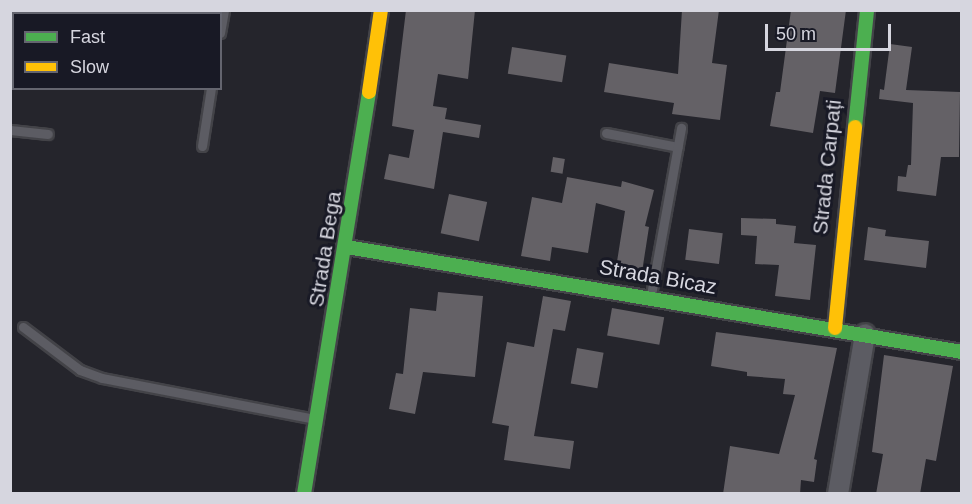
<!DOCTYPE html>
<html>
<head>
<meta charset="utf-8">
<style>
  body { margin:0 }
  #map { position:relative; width:972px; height:504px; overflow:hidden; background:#25252c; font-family:Helvetica,sans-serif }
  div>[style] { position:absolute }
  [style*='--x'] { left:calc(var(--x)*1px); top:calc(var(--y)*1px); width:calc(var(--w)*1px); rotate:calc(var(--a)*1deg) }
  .building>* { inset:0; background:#646166; transform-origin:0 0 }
  .roads { filter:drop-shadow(2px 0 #434348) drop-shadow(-2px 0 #434348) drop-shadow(0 2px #434348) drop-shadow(0 -2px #434348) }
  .lane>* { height:9px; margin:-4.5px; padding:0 4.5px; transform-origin:4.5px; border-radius:4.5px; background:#5c5c63 }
  .street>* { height:20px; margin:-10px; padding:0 10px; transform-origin:10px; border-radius:10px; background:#5c5c63 }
  .fast>* { height:14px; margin:-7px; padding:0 7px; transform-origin:7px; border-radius:7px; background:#4caf50 }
  .slow>* { height:14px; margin:-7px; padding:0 7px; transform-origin:7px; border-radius:7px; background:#ffc107 }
  span { translate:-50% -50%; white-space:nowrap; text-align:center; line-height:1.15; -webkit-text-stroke:6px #181925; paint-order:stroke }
  .street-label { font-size:21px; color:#d6d6df }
  .frame { position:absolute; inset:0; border:12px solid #d6d6df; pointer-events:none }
  .legend { position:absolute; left:12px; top:12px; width:210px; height:78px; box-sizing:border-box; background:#181925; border:2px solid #64656f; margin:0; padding:8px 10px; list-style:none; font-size:18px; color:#d6d6df }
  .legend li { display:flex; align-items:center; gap:12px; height:30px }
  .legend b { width:30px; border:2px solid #64656f }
  .scale { position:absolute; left:765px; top:24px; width:126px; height:27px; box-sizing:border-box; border:3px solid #d6d6df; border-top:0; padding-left:8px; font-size:18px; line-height:21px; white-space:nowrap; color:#d6d6df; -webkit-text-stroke:4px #181925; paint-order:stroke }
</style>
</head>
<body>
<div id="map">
  <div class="building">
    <div style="clip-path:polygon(406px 10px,475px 10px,468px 79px,438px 74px,433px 106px,447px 108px,445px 119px,481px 125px,479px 138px,443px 132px,434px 189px,384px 179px,389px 154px,409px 158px,414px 130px,392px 126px)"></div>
    <div style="clip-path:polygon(682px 10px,719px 10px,712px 63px,727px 65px,720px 120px,672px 114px,674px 103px,604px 92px,609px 63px,678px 74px)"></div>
    <div style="clip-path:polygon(791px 10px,846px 10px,835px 93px,820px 91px,813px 133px,770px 126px,776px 92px,780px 92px)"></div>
    <div style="clip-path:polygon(890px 44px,912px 47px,906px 90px,960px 92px,959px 157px,941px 157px,936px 196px,897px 191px,898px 176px,906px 177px,908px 165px,911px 165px,913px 103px,879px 99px,880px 89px,884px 90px)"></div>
    <div style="left:512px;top:47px;width:55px;height:27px;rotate:9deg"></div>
    <div style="left:553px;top:157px;width:12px;height:15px;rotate:9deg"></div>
    <div style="clip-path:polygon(567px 177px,621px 187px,622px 181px,654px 190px,645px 226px,649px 227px,642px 272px,616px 268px,625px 211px,596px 203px,588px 253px,552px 247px,550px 261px,521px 256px,532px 197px,562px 203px)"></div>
    <div style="left:449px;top:194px;width:39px;height:40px;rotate:12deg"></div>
    <div style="clip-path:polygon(741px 218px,776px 219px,776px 224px,796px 226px,794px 243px,816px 245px,810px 300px,775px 296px,779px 265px,755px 264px,757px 236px,741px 235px)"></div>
    <div style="clip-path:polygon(868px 227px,886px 230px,885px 236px,929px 241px,926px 268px,864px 260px)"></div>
    <div style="left:689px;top:229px;width:34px;height:31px;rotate:7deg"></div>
    <div style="clip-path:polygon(438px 292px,483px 296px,475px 377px,423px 372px,415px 414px,389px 409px,396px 373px,403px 374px,410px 308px,436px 311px)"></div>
    <div style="clip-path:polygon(543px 296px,571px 301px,565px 331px,553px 329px,534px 436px,574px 441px,570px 469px,504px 460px,509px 426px,492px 423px,507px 342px,534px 347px)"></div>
    <div style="left:612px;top:308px;width:53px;height:28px;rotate:10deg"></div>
    <div style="clip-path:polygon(716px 332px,837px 348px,814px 459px,817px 460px,814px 482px,801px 480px,800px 494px,723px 494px,730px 446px,779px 454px,795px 395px,783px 394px,785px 379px,747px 376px,747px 372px,711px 366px)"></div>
    <div style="left:577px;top:348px;width:27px;height:36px;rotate:10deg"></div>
    <div style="clip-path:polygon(884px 355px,953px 366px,936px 461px,926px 459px,920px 494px,876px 494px,883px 454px,872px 452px)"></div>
  </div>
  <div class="roads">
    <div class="lane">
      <div style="--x:220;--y:33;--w:23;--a:-80"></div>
      <div style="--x:10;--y:130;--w:38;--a:6"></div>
      <div style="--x:606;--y:133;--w:73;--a:11"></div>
      <div style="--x:202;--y:146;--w:59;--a:-81.2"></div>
      <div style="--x:651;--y:295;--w:170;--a:-79.8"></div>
      <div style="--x:23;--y:327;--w:71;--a:37"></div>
      <div style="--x:80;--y:370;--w:23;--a:20"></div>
      <div style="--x:102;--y:378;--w:217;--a:10.9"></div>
    </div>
    <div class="street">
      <div style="--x:838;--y:494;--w:162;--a:-80.4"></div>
    </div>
    <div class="fast">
      <div style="--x:855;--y:127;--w:118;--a:-84.1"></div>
      <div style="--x:347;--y:247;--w:624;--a:9.69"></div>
      <div style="--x:304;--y:494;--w:407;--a:-80.8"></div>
    </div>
    <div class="slow">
      <div style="--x:369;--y:92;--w:83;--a:-81.7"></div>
      <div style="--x:835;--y:328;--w:202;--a:-84.3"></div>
    </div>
  </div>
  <div class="street-label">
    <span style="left:827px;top:167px;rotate:-84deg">Strada Carpați</span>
    <span style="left:325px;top:249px;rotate:-81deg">Strada Bega</span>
    <span style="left:658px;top:277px;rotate:10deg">Strada Bicaz</span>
  </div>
  <div class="frame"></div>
  <ul class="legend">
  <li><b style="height:8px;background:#4caf50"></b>Fast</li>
  <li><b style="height:8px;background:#ffc107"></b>Slow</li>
  </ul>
  <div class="scale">50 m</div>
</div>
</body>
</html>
